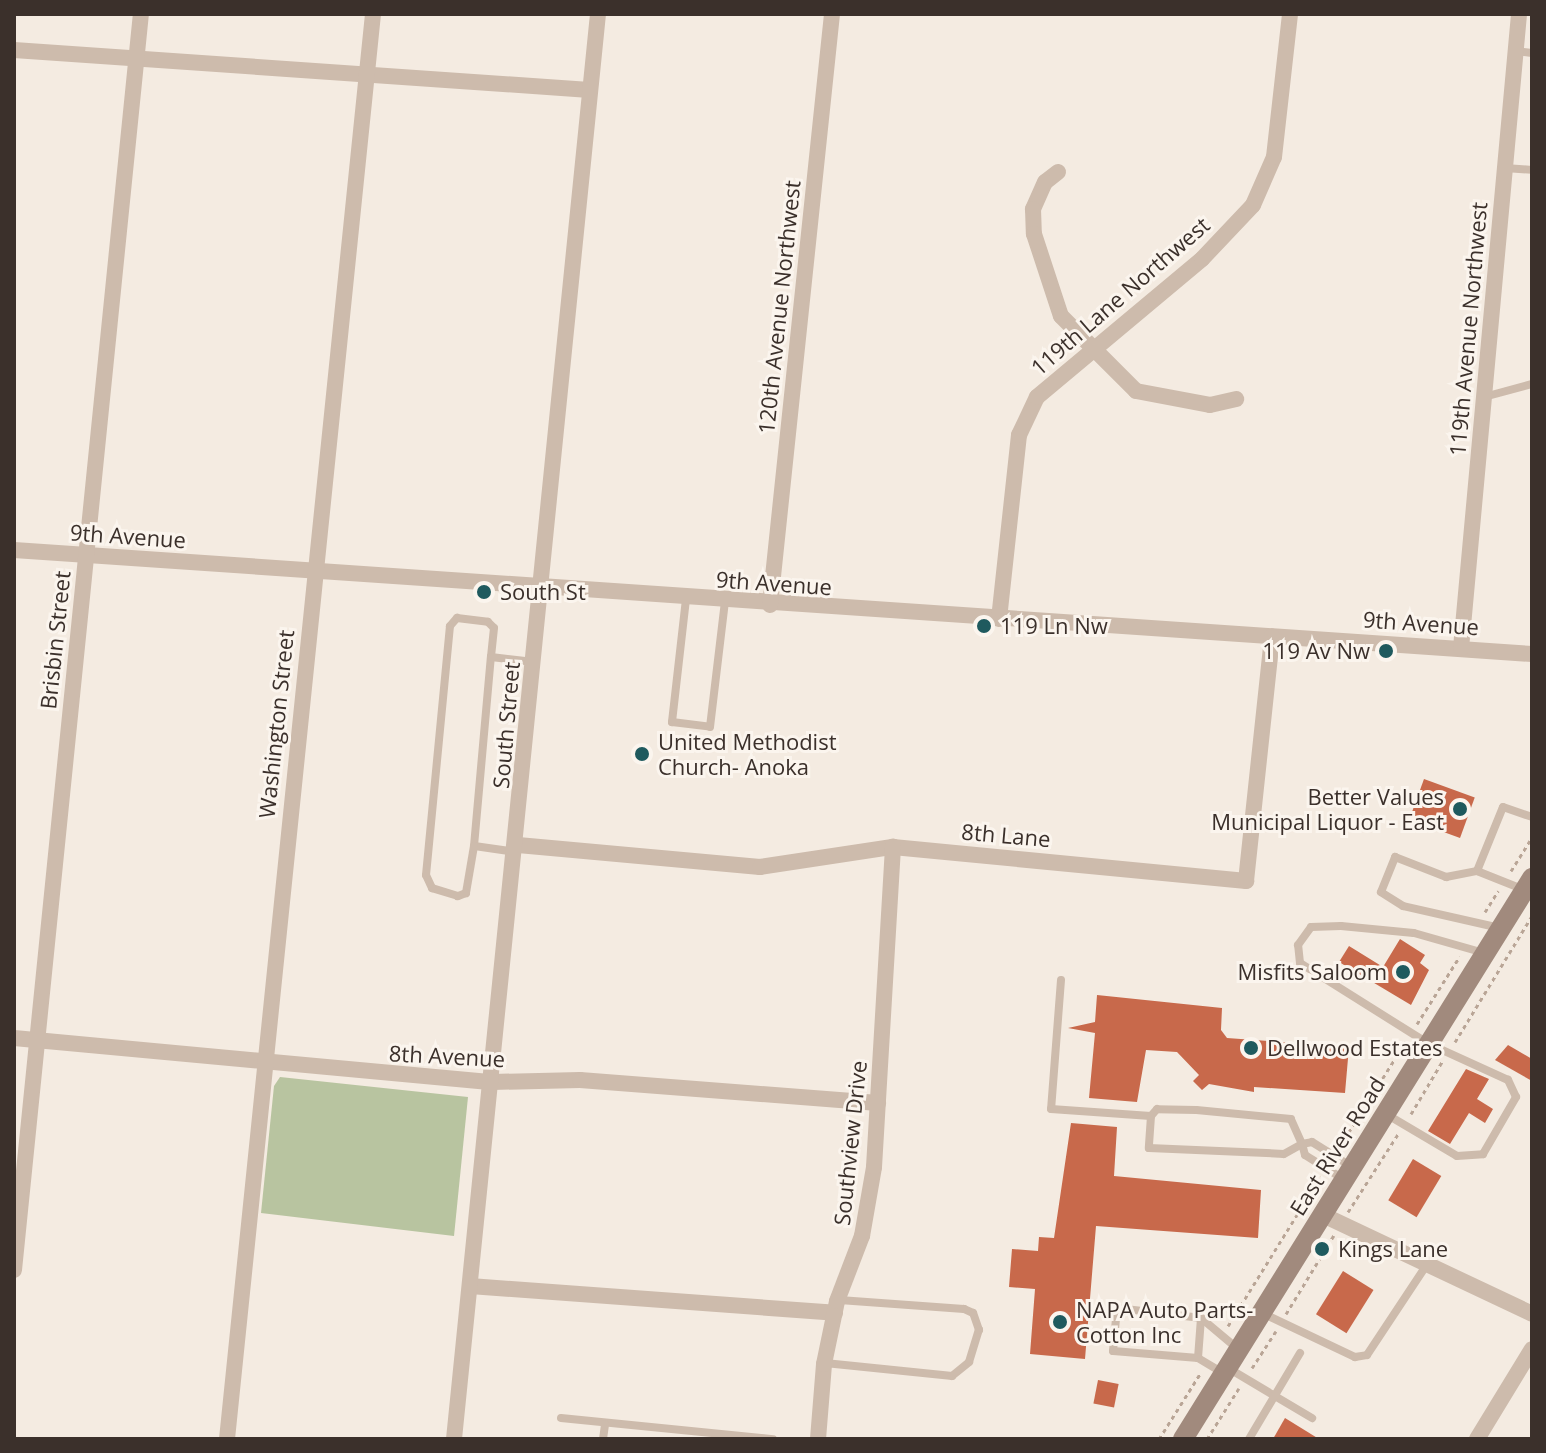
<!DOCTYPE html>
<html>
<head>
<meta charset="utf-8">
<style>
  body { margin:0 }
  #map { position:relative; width:1546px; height:1453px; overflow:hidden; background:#f4ebe1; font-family:"Open Sans",sans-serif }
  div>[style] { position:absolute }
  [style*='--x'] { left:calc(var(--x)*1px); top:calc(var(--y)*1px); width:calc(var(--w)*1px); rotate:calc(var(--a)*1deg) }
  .green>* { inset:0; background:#b8c4a0 }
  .building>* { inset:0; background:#c8694b; transform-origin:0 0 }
  .path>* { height:3px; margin-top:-1.5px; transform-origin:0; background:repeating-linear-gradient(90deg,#b9a596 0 4px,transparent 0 8px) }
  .service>* { height:8px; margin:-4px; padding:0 4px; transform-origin:4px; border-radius:4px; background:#cdbbac }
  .minor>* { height:16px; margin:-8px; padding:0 8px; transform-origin:8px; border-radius:8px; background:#cdbbac }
  .secondary>* { height:20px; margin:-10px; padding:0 10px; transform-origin:10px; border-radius:10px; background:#a18a7d }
  .dots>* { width:22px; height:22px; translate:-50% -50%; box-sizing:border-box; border:4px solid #fbf5ee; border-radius:50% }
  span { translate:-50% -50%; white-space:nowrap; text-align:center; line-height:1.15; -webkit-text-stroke:6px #fbf5ee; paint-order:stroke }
  .street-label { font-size:22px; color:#3b302b }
  .poi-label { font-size:22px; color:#3b302b }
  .left { translate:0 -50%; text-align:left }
  .right { translate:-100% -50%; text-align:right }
  .frame { position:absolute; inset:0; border:16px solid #3b302b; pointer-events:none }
</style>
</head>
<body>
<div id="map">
  <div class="green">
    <div style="clip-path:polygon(280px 1077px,468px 1097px,454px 1236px,261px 1213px,274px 1086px)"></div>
  </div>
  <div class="building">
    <div style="left:1424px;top:779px;width:54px;height:43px;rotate:20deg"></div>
    <div style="clip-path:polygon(1400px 939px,1425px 955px,1420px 963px,1429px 970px,1411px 1005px,1339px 962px,1349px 946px,1383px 967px)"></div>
    <div style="clip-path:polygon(1097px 995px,1222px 1008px,1221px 1030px,1227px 1038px,1349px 1047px,1345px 1093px,1254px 1087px,1254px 1092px,1209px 1084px,1202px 1090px,1193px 1081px,1199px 1075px,1177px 1052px,1146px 1050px,1137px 1102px,1089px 1098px,1095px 1033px,1068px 1028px,1095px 1022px)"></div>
    <div style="clip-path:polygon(1508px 1045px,1532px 1059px,1532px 1081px,1495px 1060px)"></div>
    <div style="clip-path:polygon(1466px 1069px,1489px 1079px,1477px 1099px,1493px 1109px,1485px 1123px,1469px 1113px,1450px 1144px,1428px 1131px)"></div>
    <div style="clip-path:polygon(1071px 1123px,1117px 1127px,1114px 1176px,1261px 1190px,1258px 1238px,1096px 1226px,1085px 1359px,1030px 1354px,1035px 1289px,1009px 1287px,1012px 1249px,1038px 1251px,1039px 1237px,1054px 1238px)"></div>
    <div style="left:1413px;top:1159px;width:33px;height:48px;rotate:31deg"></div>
    <div style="left:1343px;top:1271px;width:36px;height:51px;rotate:32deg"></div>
    <div style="left:1098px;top:1380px;width:21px;height:24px;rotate:11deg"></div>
    <div style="clip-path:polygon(1285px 1418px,1319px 1439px,1273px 1439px)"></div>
  </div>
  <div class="path">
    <div style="--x:1511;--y:871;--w:40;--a:-58"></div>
    <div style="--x:1485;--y:912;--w:25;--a:-58"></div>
    <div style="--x:1417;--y:1024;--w:80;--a:-57.7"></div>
    <div style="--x:1455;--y:1042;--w:148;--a:-58.6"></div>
    <div style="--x:1411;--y:1114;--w:61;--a:-59.2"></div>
    <div style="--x:1340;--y:1146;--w:124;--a:-57.8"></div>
    <div style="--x:1348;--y:1212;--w:93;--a:-57.3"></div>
    <div style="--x:1286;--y:1314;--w:92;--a:-58.7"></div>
    <div style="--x:1228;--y:1326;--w:176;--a:-58.2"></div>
    <div style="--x:1252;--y:1368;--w:44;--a:-57"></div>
    <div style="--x:1159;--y:1439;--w:77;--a:-57.8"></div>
    <div style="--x:1207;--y:1439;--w:60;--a:-57.9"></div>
  </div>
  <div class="service">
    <div style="--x:1516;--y:51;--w:16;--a:7"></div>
    <div style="--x:1505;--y:168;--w:27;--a:4"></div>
    <div style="--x:1484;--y:397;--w:50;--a:-15.2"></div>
    <div style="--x:686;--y:599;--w:124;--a:96.5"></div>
    <div style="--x:672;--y:722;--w:38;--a:7"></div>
    <div style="--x:710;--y:727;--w:127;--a:-83.2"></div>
    <div style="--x:474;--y:846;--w:190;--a:-84.9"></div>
    <div style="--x:516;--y:852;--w:42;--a:-171.9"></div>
    <div style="--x:474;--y:846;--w:48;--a:99.7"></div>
    <div style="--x:466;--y:893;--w:9;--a:159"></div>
    <div style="--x:458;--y:896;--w:27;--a:-163"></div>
    <div style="--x:432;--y:888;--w:14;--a:-115"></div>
    <div style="--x:426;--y:875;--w:250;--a:-84.5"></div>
    <div style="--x:450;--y:626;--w:11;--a:-49"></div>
    <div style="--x:457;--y:618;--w:31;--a:7"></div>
    <div style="--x:488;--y:622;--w:8;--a:45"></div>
    <div style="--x:494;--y:628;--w:29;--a:96"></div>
    <div style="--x:491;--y:657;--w:43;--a:6.6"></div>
    <div style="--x:1477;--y:871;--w:69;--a:-67.9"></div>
    <div style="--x:1503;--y:807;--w:31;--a:19"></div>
    <div style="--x:1500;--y:928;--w:99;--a:-167.2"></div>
    <div style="--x:1403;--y:906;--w:26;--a:-148"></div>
    <div style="--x:1381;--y:892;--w:38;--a:-68"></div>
    <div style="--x:1395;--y:857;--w:55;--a:21.4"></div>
    <div style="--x:1446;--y:877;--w:32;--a:-11"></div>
    <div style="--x:1477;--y:871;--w:48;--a:21.8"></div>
    <div style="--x:1061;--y:980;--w:129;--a:94.4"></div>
    <div style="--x:1051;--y:1109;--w:100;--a:4"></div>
    <div style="--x:1151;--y:1116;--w:32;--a:94"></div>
    <div style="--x:1149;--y:1148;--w:135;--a:2.5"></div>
    <div style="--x:1284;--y:1154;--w:21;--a:-29"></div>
    <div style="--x:1302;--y:1144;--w:27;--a:-114"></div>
    <div style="--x:1291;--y:1119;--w:95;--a:-174.6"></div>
    <div style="--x:1196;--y:1110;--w:39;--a:-179"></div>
    <div style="--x:1157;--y:1109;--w:9;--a:131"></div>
    <div style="--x:1386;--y:1114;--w:82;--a:30.6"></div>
    <div style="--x:1457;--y:1156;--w:26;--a:-4"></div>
    <div style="--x:1483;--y:1154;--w:66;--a:-59.9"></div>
    <div style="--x:1516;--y:1097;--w:19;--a:-115"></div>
    <div style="--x:1508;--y:1080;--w:87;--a:-155.5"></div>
    <div style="--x:1429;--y:1044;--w:152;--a:-147.9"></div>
    <div style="--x:1300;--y:963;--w:18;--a:-96"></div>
    <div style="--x:1298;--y:945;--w:22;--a:-54"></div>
    <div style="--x:1311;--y:927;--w:30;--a:-2"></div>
    <div style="--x:1341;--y:926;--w:73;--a:5.5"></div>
    <div style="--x:1414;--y:933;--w:73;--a:15.9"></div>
    <div style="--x:1345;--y:1180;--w:47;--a:-148"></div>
    <div style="--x:1305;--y:1155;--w:11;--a:-105"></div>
    <div style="--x:1302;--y:1144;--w:10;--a:-11"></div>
    <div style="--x:1312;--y:1142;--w:47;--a:32"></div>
    <div style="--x:1262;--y:1313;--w:103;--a:25.3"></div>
    <div style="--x:1355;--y:1357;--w:12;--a:-9"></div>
    <div style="--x:1367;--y:1355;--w:110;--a:-56.5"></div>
    <div style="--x:1198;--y:1358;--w:40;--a:-85.7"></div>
    <div style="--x:825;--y:1363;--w:128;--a:5.8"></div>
    <div style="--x:952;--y:1376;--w:22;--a:-39"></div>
    <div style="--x:969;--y:1362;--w:34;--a:-73"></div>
    <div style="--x:979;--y:1330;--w:18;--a:-109"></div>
    <div style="--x:973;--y:1313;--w:10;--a:-156"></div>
    <div style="--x:964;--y:1309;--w:125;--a:-175.9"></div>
    <div style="--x:1228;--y:1368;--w:98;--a:30.8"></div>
    <div style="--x:1223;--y:1373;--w:29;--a:-149"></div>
    <div style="--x:1198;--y:1358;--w:85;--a:-175.3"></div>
    <div style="--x:1113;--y:1351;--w:43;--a:-84.7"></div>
    <div style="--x:1117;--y:1308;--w:85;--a:6.8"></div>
    <div style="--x:1201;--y:1318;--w:48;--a:40"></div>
    <div style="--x:561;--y:1418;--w:213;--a:5.7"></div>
    <div style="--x:603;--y:1439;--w:15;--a:-82"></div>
    <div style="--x:1249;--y:1439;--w:100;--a:-59.3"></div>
  </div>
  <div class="minor">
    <div style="--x:14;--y:50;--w:577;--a:3.97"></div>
    <div style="--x:1058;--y:172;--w:16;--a:142"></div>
    <div style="--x:1045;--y:182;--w:30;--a:114"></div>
    <div style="--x:1033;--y:209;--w:25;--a:88"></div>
    <div style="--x:1034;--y:234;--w:86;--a:71.8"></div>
    <div style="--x:1061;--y:316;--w:106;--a:45"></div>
    <div style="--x:1136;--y:391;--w:75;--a:10.7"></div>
    <div style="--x:1210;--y:405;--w:27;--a:-13"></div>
    <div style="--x:14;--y:550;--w:1522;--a:3.92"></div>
    <div style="--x:770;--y:605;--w:594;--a:-84.01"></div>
    <div style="--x:999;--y:619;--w:185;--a:-83.8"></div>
    <div style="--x:1019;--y:435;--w:42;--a:-64.7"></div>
    <div style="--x:1037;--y:397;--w:215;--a:-39.9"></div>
    <div style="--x:1202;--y:259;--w:74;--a:-46.6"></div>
    <div style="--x:1253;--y:205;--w:52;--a:-66.4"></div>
    <div style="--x:1274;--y:157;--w:144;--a:-83.6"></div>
    <div style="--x:1461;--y:648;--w:637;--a:-84.77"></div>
    <div style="--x:518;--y:845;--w:243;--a:5.2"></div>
    <div style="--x:760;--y:867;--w:134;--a:-8.6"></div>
    <div style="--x:893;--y:847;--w:355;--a:5.5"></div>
    <div style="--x:1246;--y:881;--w:246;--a:-83.9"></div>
    <div style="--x:14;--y:1038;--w:480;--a:5.3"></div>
    <div style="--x:492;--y:1082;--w:88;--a:-1.3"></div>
    <div style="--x:580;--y:1080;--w:299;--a:4.4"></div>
    <div style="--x:1323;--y:1215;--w:231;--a:25.3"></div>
    <div style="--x:14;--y:1270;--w:1262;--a:-84.23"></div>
    <div style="--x:470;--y:1286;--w:366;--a:4.2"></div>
    <div style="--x:227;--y:1439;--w:1432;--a:-84.15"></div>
    <div style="--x:454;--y:1439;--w:1432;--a:-84.23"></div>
    <div style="--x:818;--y:1439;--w:75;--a:-85.4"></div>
    <div style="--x:824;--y:1364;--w:64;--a:-78.3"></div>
    <div style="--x:837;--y:1301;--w:70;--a:-69"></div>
    <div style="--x:862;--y:1236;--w:70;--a:-80.1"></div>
    <div style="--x:874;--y:1167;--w:321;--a:-86.6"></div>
    <div style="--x:1477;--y:1439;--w:105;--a:-58.6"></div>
  </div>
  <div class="secondary">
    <div style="--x:1183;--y:1439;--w:661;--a:-58.11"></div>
  </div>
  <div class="dots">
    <div style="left:484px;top:592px;background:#1f5a5e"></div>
    <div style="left:984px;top:626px;background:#1f5a5e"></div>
    <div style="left:1386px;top:651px;background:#1f5a5e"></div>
    <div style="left:642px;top:754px;background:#1f5a5e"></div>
    <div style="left:1460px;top:809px;background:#1f5a5e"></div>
    <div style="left:1403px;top:972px;background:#1f5a5e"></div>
    <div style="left:1251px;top:1048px;background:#1f5a5e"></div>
    <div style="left:1322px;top:1249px;background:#1f5a5e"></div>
    <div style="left:1060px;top:1322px;background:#1f5a5e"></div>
  </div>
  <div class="street-label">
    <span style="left:1120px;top:296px;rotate:-41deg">119th Lane Northwest</span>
    <span style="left:779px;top:307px;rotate:-84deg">120th Avenue Northwest</span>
    <span style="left:1468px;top:329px;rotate:-85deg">119th Avenue Northwest</span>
    <span style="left:128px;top:536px;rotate:4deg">9th Avenue</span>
    <span style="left:774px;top:583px;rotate:4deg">9th Avenue</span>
    <span style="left:1421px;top:623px;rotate:4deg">9th Avenue</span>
    <span style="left:55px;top:640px;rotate:-84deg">Brisbin Street</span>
    <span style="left:276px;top:724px;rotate:-84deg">Washington Street</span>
    <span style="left:506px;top:725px;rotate:-85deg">South Street</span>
    <span style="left:1006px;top:835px;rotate:5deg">8th Lane</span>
    <span style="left:447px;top:1056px;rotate:3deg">8th Avenue</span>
    <span style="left:850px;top:1143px;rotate:-84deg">Southview Drive</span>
    <span style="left:1337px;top:1146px;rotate:-58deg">East River Road</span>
  </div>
  <div class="poi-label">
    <span class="left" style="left:500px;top:592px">South St</span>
    <span class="left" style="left:1000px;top:626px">119 Ln Nw</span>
    <span class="right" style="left:1370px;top:651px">119 Av Nw</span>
    <span class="left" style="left:658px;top:754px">United Methodist<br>Church- Anoka</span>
    <span class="right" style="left:1444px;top:809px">Better Values<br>Municipal Liquor - East</span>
    <span class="right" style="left:1387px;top:972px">Misfits Saloom</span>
    <span class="left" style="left:1267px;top:1048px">Dellwood Estates</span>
    <span class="left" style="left:1338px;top:1249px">Kings Lane</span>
    <span class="left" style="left:1076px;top:1322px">NAPA Auto Parts-<br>Cotton Inc</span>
  </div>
  <div class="frame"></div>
</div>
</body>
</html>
